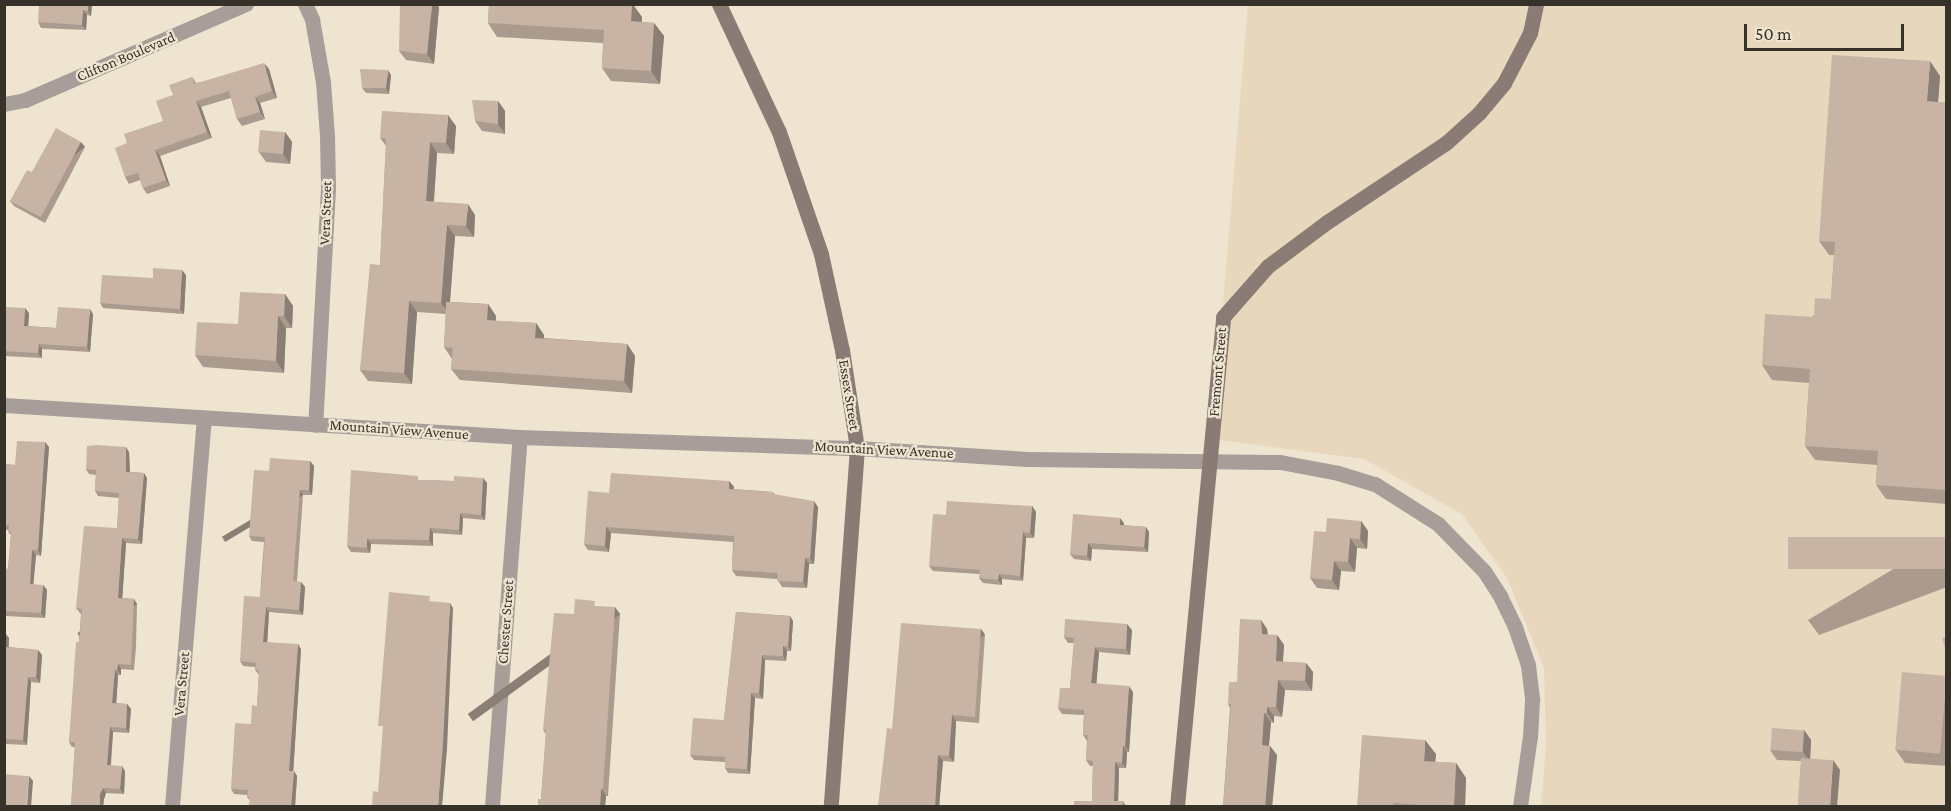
<!DOCTYPE html>
<html>
<head>
<meta charset="utf-8">
<style>
  body { margin:0 }
  #map { position:relative; width:1951px; height:811px; overflow:hidden; background:#efe4cf; font-family:"Crimson Pro",serif }
  div>[style] { position:absolute }
  [style*='--x'] { left:calc(var(--x)*1px); top:calc(var(--y)*1px); width:calc(var(--w)*1px); rotate:calc(var(--a)*1deg) }
  .built>* { inset:0; background:#e7d7bc }
  .street>* { height:15px; margin:-7.5px; padding:0 7.5px; transform-origin:7.5px; border-radius:7.5px; background:#a89e99 }
  .secondary>* { height:15px; margin:-7.5px; padding:0 7.5px; transform-origin:7.5px; border-radius:7.5px; background:#8a7c75 }
  .wall>* { inset:0; background:#ab9b8e }
  .shaded-wall>* { inset:0; background:#8b7e74; transform-origin:0 0 }
  .building>* { inset:0; background:#c7b4a5; transform-origin:0 0 }
  span { translate:-50% -50%; white-space:nowrap; text-align:center; line-height:1.15; -webkit-text-stroke:4.5px #efe4cf; paint-order:stroke }
  .street-label { font-size:15px; color:#363129 }
  .frame { position:absolute; inset:0; border:6px solid #363129; pointer-events:none }
  .scale { position:absolute; left:1744px; top:24px; width:160px; height:27px; box-sizing:border-box; border:3px solid #363129; border-top:0; padding-left:8px; font-size:18px; line-height:21px; white-space:nowrap; color:#363129; -webkit-text-stroke:4px #efe4cf; paint-order:stroke }
</style>
</head>
<body>
<div id="map">
  <div class="built">
    <div style="clip-path:polygon(1248px 5px,1946px 5px,1946px 806px,1541px 806px,1546px 746px,1544px 668px,1507px 578px,1462px 514px,1364px 459px,1212px 439px)"></div>
  </div>
  <div class="street">
    <div style="--x:305;--y:4;--w:17;--a:65"></div>
    <div style="--x:312;--y:19;--w:64;--a:80.1"></div>
    <div style="--x:323;--y:82;--w:53;--a:85.7"></div>
    <div style="--x:327;--y:135;--w:53;--a:88.9"></div>
    <div style="--x:328;--y:188;--w:237;--a:93.1"></div>
    <div style="--x:4;--y:104;--w:21;--a:-11"></div>
    <div style="--x:25;--y:100;--w:241;--a:-23.5"></div>
    <div style="--x:4;--y:405;--w:517;--a:3.55"></div>
    <div style="--x:520;--y:437;--w:337;--a:1.9"></div>
    <div style="--x:857;--y:448;--w:170;--a:3.7"></div>
    <div style="--x:1027;--y:459;--w:253;--a:0.7"></div>
    <div style="--x:1280;--y:462;--w:59;--a:10.7"></div>
    <div style="--x:1338;--y:473;--w:39;--a:17"></div>
    <div style="--x:1375;--y:484;--w:75;--a:32.4"></div>
    <div style="--x:1438;--y:524;--w:66;--a:45.6"></div>
    <div style="--x:1484;--y:571;--w:30;--a:57"></div>
    <div style="--x:1500;--y:596;--w:34;--a:64"></div>
    <div style="--x:1515;--y:627;--w:40;--a:71.1"></div>
    <div style="--x:1528;--y:665;--w:35;--a:83"></div>
    <div style="--x:1532;--y:700;--w:36;--a:93"></div>
    <div style="--x:1530;--y:736;--w:71;--a:98.1"></div>
    <div style="--x:172;--y:806;--w:389;--a:-85.3"></div>
    <div style="--x:492;--y:806;--w:370;--a:-85.7"></div>
  </div>
  <div class="secondary">
    <div style="--x:719;--y:4;--w:141;--a:64.9"></div>
    <div style="--x:779;--y:132;--w:129;--a:71"></div>
    <div style="--x:821;--y:254;--w:98;--a:77.7"></div>
    <div style="--x:842;--y:350;--w:99;--a:81.3"></div>
    <div style="--x:857;--y:448;--w:359;--a:94.2"></div>
    <div style="--x:1177;--y:806;--w:491;--a:-84.6"></div>
    <div style="--x:1223;--y:317;--w:68;--a:-48.6"></div>
    <div style="--x:1268;--y:266;--w:74;--a:-36.7"></div>
    <div style="--x:1327;--y:222;--w:143;--a:-33.6"></div>
    <div style="--x:1446;--y:143;--w:45;--a:-42.3"></div>
    <div style="--x:1479;--y:113;--w:39;--a:-50"></div>
    <div style="--x:1504;--y:83;--w:56;--a:-62.5"></div>
    <div style="--x:1530;--y:33;--w:30;--a:-78"></div>
  </div>
  <div class="wall">
    <div style="clip-path:polygon(92px 4px,91px 16px,87px 15px,86px 30px,41px 28px,38px 22px)"></div>
    <div style="clip-path:polygon(489px 4px,633px 4px,642px 17px,642px 22px,654px 23px,664px 36px,660px 84px,611px 81px,602px 68px,603px 43px,497px 37px,488px 23px)"></div>
    <div style="clip-path:polygon(439px 7px,434px 64px,406px 60px,399px 51px)"></div>
    <div style="clip-path:polygon(269px 69px,277px 98px,260px 103px,265px 119px,242px 126px,237px 119px,231px 98px,201px 107px,212px 138px,160px 156px,170px 186px,147px 194px,143px 188px,140px 180px,129px 184px,125px 177px,127px 143px,163px 121px,173px 95px,192px 77px,196px 83px)"></div>
    <div style="clip-path:polygon(391px 75px,389px 94px,366px 93px,362px 88px)"></div>
    <div style="clip-path:polygon(1940px 76px,1938px 102px,1947px 103px,1947px 504px,1886px 499px,1876px 485px,1877px 465px,1815px 460px,1805px 446px,1809px 383px,1772px 380px,1762px 365px,1831px 299px,1834px 255px,1829px 255px,1819px 241px)"></div>
    <div style="clip-path:polygon(498px 101px,505px 111px,505px 134px,482px 131px,475px 121px)"></div>
    <div style="clip-path:polygon(456px 126px,454px 154px,437px 153px,434px 202px,475px 215px,474px 237px,455px 236px,450px 302px,488px 304px,496px 316px,496px 321px,536px 323px,544px 335px,544px 338px,627px 344px,635px 356px,632px 393px,460px 380px,451px 369px,452px 359px,444px 347px,446px 314px,417px 312px,412px 384px,368px 381px,360px 370px,380px 265px,386px 146px,380px 138px)"></div>
    <div style="clip-path:polygon(285px 132px,292px 142px,290px 164px,266px 162px,259px 152px)"></div>
    <div style="clip-path:polygon(81px 142px,85px 147px,45px 223px,14px 206px,10px 201px,32px 172px)"></div>
    <div style="clip-path:polygon(186px 275px,184px 314px,103px 308px,100px 303px,153px 278px)"></div>
    <div style="clip-path:polygon(285px 294px,293px 306px,292px 328px,286px 328px,284px 373px,203px 367px,195px 355px,238px 324px)"></div>
    <div style="clip-path:polygon(4px 307px,29px 313px,28px 326px,56px 328px,93px 314px,90px 352px,42px 349px,42px 358px,4px 356px)"></div>
    <div style="clip-path:polygon(49px 447px,41px 556px,36px 555px,33px 585px,43px 585px,47px 590px,45px 618px,5px 616px,4px 568px,8px 569px,11px 535px,8px 532px,8px 530px,4px 530px,4px 464px,15px 465px)"></div>
    <div style="clip-path:polygon(129px 452px,130px 472px,144px 473px,147px 478px,142px 544px,126px 543px,122px 598px,134px 599px,137px 604px,136px 647px,134px 670px,121px 669px,121px 675px,118px 675px,116px 703px,127px 704px,131px 709px,129px 733px,113px 732px,111px 766px,125px 771px,124px 794px,106px 793px,104px 799px,103px 807px,71px 807px,75px 747px,72px 747px,69px 742px,79px 642px,81px 614px,80px 613px,76px 608px,117px 528px,119px 498px,98px 496px,95px 491px,96px 475px,89px 474px,86px 469px)"></div>
    <div style="clip-path:polygon(310px 461px,314px 466px,312px 495px,303px 495px,297px 582px,301px 582px,305px 587px,303px 615px,269px 612px,267px 642px,301px 649px,293px 771px,297px 776px,295px 807px,249px 807px,250px 800px,247px 797px,247px 795px,234px 794px,231px 789px,257px 706px,259px 675px,255px 670px,255px 667px,243px 666px,240px 661px,260px 597px,264px 542px,252px 541px,249px 536px,269px 471px)"></div>
    <div style="clip-path:polygon(483px 478px,487px 483px,485px 520px,463px 518px,462px 535px,433px 533px,433px 546px,371px 544px,370px 553px,351px 552px,347px 546px,421px 480px,454px 481px)"></div>
    <div style="clip-path:polygon(729px 481px,734px 487px,733px 489px,773px 492px,775px 495px,818px 507px,814px 564px,809px 564px,807px 588px,782px 587px,777px 579px,736px 576px,732px 570px,733px 542px,611px 533px,609px 552px,588px 550px,584px 544px,609px 493px)"></div>
    <div style="clip-path:polygon(1032px 506px,1036px 512px,1034px 538px,1026px 538px,1023px 581px,1002px 579px,1002px 585px,983px 583px,979px 578px,980px 574px,933px 571px,929px 566px,946px 515px)"></div>
    <div style="clip-path:polygon(1361px 521px,1368px 531px,1367px 549px,1357px 548px,1355px 572px,1341px 571px,1339px 590px,1317px 588px,1310px 578px,1326px 532px)"></div>
    <div style="clip-path:polygon(1124px 523px,1123px 525px,1146px 527px,1149px 532px,1148px 552px,1092px 549px,1091px 561px,1074px 559px,1070px 554px)"></div>
    <div style="clip-path:polygon(1947px 537px,1947px 587px,1819px 635px,1808px 620px)"></div>
    <div style="clip-path:polygon(598px 606px,620px 614px,608px 796px,606px 796px,605px 807px,538px 807px,541px 799px,546px 734px,543px 730px)"></div>
    <div style="clip-path:polygon(736px 612px,790px 616px,793px 621px,791px 651px,787px 651px,786px 661px,765px 660px,763px 699px,755px 698px,750px 774px,728px 773px,725px 768px,725px 762px,694px 760px,690px 755px,724px 720px)"></div>
    <div style="clip-path:polygon(1261px 620px,1267px 629px,1268px 635px,1277px 635px,1284px 645px,1283px 662px,1306px 663px,1313px 672px,1312px 691px,1285px 690px,1282px 717px,1274px 716px,1274px 723px,1271px 722px,1269px 745px,1277px 755px,1272px 807px,1223px 807px,1230px 708px,1228px 704px)"></div>
    <div style="clip-path:polygon(981px 629px,985px 635px,979px 723px,956px 721px,954px 762px,943px 761px,939px 807px,878px 807px,892px 729px)"></div>
    <div style="clip-path:polygon(1132px 630px,1130px 655px,1099px 652px,1096px 684px,1133px 692px,1129px 752px,1127px 752px,1126px 768px,1119px 768px,1118px 801px,1123px 801px,1127px 807px,1074px 807px,1092px 801px,1093px 766px,1090px 766px,1086px 760px,1087px 741px,1083px 735px,1084px 715px,1062px 714px,1058px 708px,1070px 688px,1074px 643px,1068px 643px,1064px 637px)"></div>
    <div style="clip-path:polygon(4px 633px,9px 638px,9px 647px,38px 650px,42px 655px,40px 683px,31px 682px,27px 745px,4px 744px)"></div>
    <div style="clip-path:polygon(1947px 676px,1947px 766px,1905px 763px,1896px 750px)"></div>
    <div style="clip-path:polygon(1804px 730px,1811px 740px,1810px 759px,1840px 770px,1801px 761px,1777px 760px,1770px 750px)"></div>
    <div style="clip-path:polygon(1436px 754px,1435px 762px,1456px 763px,1466px 778px,1465px 807px,1357px 807px)"></div>
  </div>
  <div class="shaded-wall">
    <div style="clip-path:polygon(88px 4px,92px 4px,91px 16px,88px 11px)"></div>
    <div style="clip-path:polygon(432px 4px,437px 4px,439px 7px,434px 64px,427px 54px)"></div>
    <div style="clip-path:polygon(632px 4px,642px 17px,641px 35px,631px 21px)"></div>
    <div style="clip-path:polygon(83px 10px,87px 15px,86px 30px,82px 25px)"></div>
    <div style="clip-path:polygon(654px 23px,664px 36px,660px 84px,651px 71px)"></div>
    <div style="clip-path:polygon(1930px 61px,1940px 76px,1937px 116px,1927px 101px)"></div>
    <div style="clip-path:polygon(264px 63px,269px 69px,277px 98px,272px 91px)"></div>
    <div style="clip-path:polygon(388px 70px,391px 75px,389px 94px,386px 88px)"></div>
    <div style="clip-path:polygon(255px 97px,260px 103px,265px 119px,260px 112px)"></div>
    <div style="clip-path:polygon(196px 101px,201px 107px,212px 138px,207px 132px)"></div>
    <div style="clip-path:polygon(498px 101px,505px 111px,505px 134px,498px 124px)"></div>
    <div style="clip-path:polygon(448px 115px,456px 126px,454px 154px,446px 143px)"></div>
    <div style="clip-path:polygon(285px 132px,292px 142px,290px 164px,283px 154px)"></div>
    <div style="left:81px;top:142px;width:6px;height:85px;rotate:51deg"></div>
    <div style="clip-path:polygon(430px 142px,437px 153px,433px 212px,426px 201px)"></div>
    <div style="clip-path:polygon(155px 150px,160px 156px,170px 186px,166px 180px)"></div>
    <div style="clip-path:polygon(468px 204px,475px 215px,474px 237px,466px 226px)"></div>
    <div style="clip-path:polygon(447px 225px,455px 236px,449px 314px,441px 303px)"></div>
    <div style="clip-path:polygon(182px 270px,186px 275px,184px 314px,180px 309px)"></div>
    <div style="clip-path:polygon(285px 294px,293px 306px,292px 328px,284px 316px)"></div>
    <div style="clip-path:polygon(409px 301px,417px 312px,412px 384px,404px 373px)"></div>
    <div style="clip-path:polygon(488px 304px,496px 316px,495px 332px,487px 320px)"></div>
    <div style="clip-path:polygon(25px 308px,29px 313px,28px 331px,24px 326px)"></div>
    <div style="clip-path:polygon(90px 309px,93px 314px,90px 352px,87px 347px)"></div>
    <div style="clip-path:polygon(278px 316px,286px 328px,284px 373px,276px 361px)"></div>
    <div style="clip-path:polygon(536px 323px,544px 335px,543px 349px,535px 338px)"></div>
    <div style="clip-path:polygon(39px 344px,42px 349px,42px 358px,38px 353px)"></div>
    <div style="clip-path:polygon(627px 344px,635px 356px,632px 393px,624px 381px)"></div>
    <div style="clip-path:polygon(45px 442px,49px 447px,41px 556px,38px 550px)"></div>
    <div style="clip-path:polygon(126px 447px,129px 452px,130px 477px,126px 472px)"></div>
    <div style="clip-path:polygon(310px 461px,314px 466px,312px 495px,309px 490px)"></div>
    <div style="clip-path:polygon(144px 473px,147px 478px,142px 544px,138px 539px)"></div>
    <div style="clip-path:polygon(483px 478px,487px 483px,485px 520px,481px 515px)"></div>
    <div style="clip-path:polygon(729px 481px,734px 487px,733px 495px,729px 489px)"></div>
    <div style="left:300px;top:490px;width:6px;height:91px;rotate:59deg"></div>
    <div style="clip-path:polygon(814px 501px,818px 507px,814px 564px,810px 558px)"></div>
    <div style="clip-path:polygon(1032px 506px,1036px 512px,1034px 538px,1030px 533px)"></div>
    <div style="clip-path:polygon(460px 513px,463px 518px,462px 535px,459px 530px)"></div>
    <div style="clip-path:polygon(1120px 518px,1124px 523px,1123px 530px,1120px 525px)"></div>
    <div style="clip-path:polygon(1361px 521px,1368px 531px,1367px 549px,1360px 539px)"></div>
    <div style="clip-path:polygon(606px 527px,611px 533px,609px 552px,605px 546px)"></div>
    <div style="clip-path:polygon(1146px 527px,1149px 532px,1148px 552px,1144px 547px)"></div>
    <div style="clip-path:polygon(430px 528px,433px 533px,433px 546px,429px 540px)"></div>
    <div style="clip-path:polygon(1023px 532px,1026px 538px,1023px 581px,1020px 576px)"></div>
    <div style="clip-path:polygon(122px 538px,126px 543px,122px 603px,118px 598px)"></div>
    <div style="clip-path:polygon(1350px 538px,1357px 548px,1355px 572px,1348px 562px)"></div>
    <div style="clip-path:polygon(367px 539px,371px 544px,370px 553px,367px 548px)"></div>
    <div style="clip-path:polygon(1088px 543px,1092px 549px,1091px 561px,1087px 556px)"></div>
    <div style="clip-path:polygon(32px 550px,36px 555px,33px 589px,30px 584px)"></div>
    <div style="clip-path:polygon(805px 558px,809px 564px,807px 588px,803px 582px)"></div>
    <div style="clip-path:polygon(1334px 561px,1341px 571px,1339px 590px,1332px 580px)"></div>
    <div style="clip-path:polygon(999px 574px,1002px 579px,1002px 585px,998px 580px)"></div>
    <div style="clip-path:polygon(301px 582px,305px 587px,303px 615px,299px 610px)"></div>
    <div style="clip-path:polygon(43px 585px,47px 590px,45px 618px,41px 613px)"></div>
    <div style="left:134px;top:599px;width:6px;height:66px;rotate:59deg"></div>
    <div style="clip-path:polygon(450px 603px,453px 608px,447px 749px,442px 807px,438px 807px)"></div>
    <div style="clip-path:polygon(266px 607px,269px 612px,267px 647px,263px 642px)"></div>
    <div style="left:615px;top:607px;width:9px;height:182px;rotate:54deg"></div>
    <div style="clip-path:polygon(790px 616px,793px 621px,791px 651px,788px 646px)"></div>
    <div style="clip-path:polygon(1261px 620px,1267px 629px,1269px 644px,1262px 634px)"></div>
    <div style="clip-path:polygon(1127px 624px,1132px 630px,1130px 655px,1126px 649px)"></div>
    <div style="left:981px;top:629px;width:7px;height:88px;rotate:56deg"></div>
    <div style="clip-path:polygon(5px 633px,9px 638px,8px 652px,5px 647px)"></div>
    <div style="clip-path:polygon(1277px 635px,1284px 645px,1282px 671px,1276px 661px)"></div>
    <div style="clip-path:polygon(298px 644px,301px 649px,293px 776px,289px 771px)"></div>
    <div style="clip-path:polygon(783px 646px,787px 651px,786px 661px,783px 656px)"></div>
    <div style="clip-path:polygon(1095px 647px,1099px 652px,1096px 689px,1091px 683px)"></div>
    <div style="clip-path:polygon(38px 650px,42px 655px,40px 683px,36px 677px)"></div>
    <div style="clip-path:polygon(762px 655px,765px 660px,763px 699px,759px 693px)"></div>
    <div style="clip-path:polygon(1306px 663px,1313px 672px,1312px 691px,1305px 681px)"></div>
    <div style="clip-path:polygon(118px 664px,121px 669px,121px 675px,117px 670px)"></div>
    <div style="clip-path:polygon(115px 670px,118px 675px,116px 708px,112px 703px)"></div>
    <div style="clip-path:polygon(28px 677px,31px 682px,27px 745px,23px 740px)"></div>
    <div style="clip-path:polygon(1278px 680px,1285px 690px,1282px 717px,1276px 707px)"></div>
    <div style="clip-path:polygon(1129px 686px,1133px 692px,1129px 752px,1125px 746px)"></div>
    <div style="clip-path:polygon(751px 693px,755px 698px,750px 774px,747px 769px)"></div>
    <div style="clip-path:polygon(127px 704px,131px 709px,129px 733px,126px 728px)"></div>
    <div style="clip-path:polygon(1267px 707px,1274px 716px,1274px 723px,1267px 713px)"></div>
    <div style="clip-path:polygon(1264px 713px,1271px 722px,1268px 755px,1262px 745px)"></div>
    <div style="clip-path:polygon(952px 715px,956px 721px,954px 762px,949px 756px)"></div>
    <div style="clip-path:polygon(110px 727px,113px 732px,110px 771px,107px 765px)"></div>
    <div style="clip-path:polygon(1804px 730px,1811px 740px,1810px 762px,1803px 752px)"></div>
    <div style="clip-path:polygon(1425px 740px,1436px 754px,1434px 775px,1424px 761px)"></div>
    <div style="clip-path:polygon(1123px 746px,1127px 752px,1126px 768px,1122px 763px)"></div>
    <div style="clip-path:polygon(1270px 746px,1277px 755px,1272px 807px,1265px 807px)"></div>
    <div style="clip-path:polygon(938px 755px,943px 761px,939px 807px,935px 807px)"></div>
    <div style="clip-path:polygon(1833px 760px,1840px 770px,1837px 807px,1830px 807px)"></div>
    <div style="clip-path:polygon(1115px 762px,1119px 768px,1118px 807px,1114px 801px)"></div>
    <div style="clip-path:polygon(1456px 763px,1466px 778px,1465px 807px,1454px 807px)"></div>
    <div style="clip-path:polygon(122px 766px,125px 771px,124px 794px,120px 789px)"></div>
    <div style="clip-path:polygon(294px 771px,297px 776px,295px 807px,291px 807px)"></div>
    <div style="clip-path:polygon(29px 776px,33px 781px,31px 807px,27px 807px)"></div>
    <div style="clip-path:polygon(103px 788px,106px 793px,104px 799px,103px 807px,100px 807px,100px 794px)"></div>
    <div style="clip-path:polygon(601px 789px,606px 796px,605px 807px,600px 807px)"></div>
  </div>
  <div class="building">
    <div style="clip-path:polygon(39px 4px,88px 4px,88px 11px,83px 10px,82px 25px,38px 22px)"></div>
    <div style="clip-path:polygon(400px 4px,432px 4px,427px 54px,399px 51px)"></div>
    <div style="clip-path:polygon(489px 4px,632px 4px,631px 21px,654px 23px,651px 71px,602px 68px,604px 30px,488px 23px)"></div>
    <div style="clip-path:polygon(1832px 55px,1930px 61px,1927px 101px,1947px 103px,1947px 490px,1876px 485px,1878px 451px,1805px 446px,1810px 369px,1762px 365px,1765px 314px,1814px 317px,1815px 298px,1831px 299px,1835px 242px,1819px 241px)"></div>
    <div style="clip-path:polygon(264px 63px,272px 91px,255px 97px,260px 112px,237px 119px,229px 91px,196px 101px,207px 132px,155px 150px,166px 180px,143px 188px,138px 173px,125px 177px,115px 148px,127px 143px,124px 134px,163px 121px,156px 101px,173px 95px,169px 85px,192px 77px,194px 84px)"></div>
    <div style="clip-path:polygon(360px 69px,388px 70px,386px 88px,362px 88px)"></div>
    <div style="clip-path:polygon(472px 100px,498px 101px,498px 124px,475px 121px)"></div>
    <div style="clip-path:polygon(382px 111px,448px 115px,446px 143px,430px 142px,426px 201px,468px 204px,466px 226px,447px 225px,441px 303px,409px 301px,404px 373px,360px 370px,370px 264px,380px 265px,386px 139px,380px 138px)"></div>
    <div style="clip-path:polygon(56px 128px,81px 142px,41px 217px,10px 201px,27px 170px,32px 172px)"></div>
    <div style="left:260px;top:130px;width:25px;height:22px;rotate:5deg"></div>
    <div style="clip-path:polygon(153px 268px,182px 270px,180px 309px,100px 303px,102px 275px,153px 278px)"></div>
    <div style="clip-path:polygon(240px 292px,285px 294px,284px 316px,278px 316px,276px 361px,195px 355px,197px 322px,238px 324px)"></div>
    <div style="clip-path:polygon(446px 302px,488px 304px,487px 320px,536px 323px,535px 338px,627px 344px,624px 381px,451px 369px,453px 348px,444px 347px)"></div>
    <div style="clip-path:polygon(4px 307px,25px 308px,24px 326px,56px 328px,58px 307px,90px 309px,87px 347px,39px 344px,38px 353px,4px 351px)"></div>
    <div style="clip-path:polygon(17px 441px,45px 442px,38px 550px,32px 550px,30px 584px,43px 585px,41px 613px,4px 611px,4px 568px,8px 569px,11px 532px,8px 532px,9px 525px,4px 525px,4px 464px,15px 465px)"></div>
    <div style="clip-path:polygon(97px 445px,126px 447px,126px 472px,144px 473px,138px 539px,122px 538px,118px 598px,134px 599px,131px 665px,118px 664px,117px 670px,115px 670px,112px 703px,127px 704px,126px 728px,110px 727px,107px 765px,122px 766px,120px 789px,103px 788px,100px 794px,100px 807px,71px 807px,75px 742px,69px 742px,76px 642px,79px 642px,82px 609px,76px 608px,84px 526px,117px 528px,119px 493px,95px 491px,96px 470px,86px 469px,87px 446px)"></div>
    <div style="clip-path:polygon(270px 458px,310px 461px,309px 490px,300px 490px,293px 581px,301px 582px,299px 610px,266px 607px,263px 642px,298px 644px,289px 771px,294px 771px,291px 807px,249px 807px,250px 797px,247px 797px,248px 790px,231px 789px,235px 723px,251px 724px,252px 705px,257px 706px,259px 670px,255px 670px,256px 663px,240px 661px,244px 596px,260px 597px,262px 579px,265px 537px,249px 536px,254px 470px,269px 471px)"></div>
    <div style="clip-path:polygon(351px 470px,418px 476px,418px 480px,454px 481px,454px 476px,483px 478px,481px 515px,460px 513px,459px 530px,430px 528px,429px 540px,367px 539px,367px 548px,347px 546px)"></div>
    <div style="clip-path:polygon(611px 473px,729px 481px,729px 489px,773px 492px,773px 494px,814px 501px,810px 558px,805px 558px,803px 582px,777px 581px,778px 573px,732px 570px,734px 536px,606px 527px,605px 546px,584px 544px,588px 491px,609px 493px)"></div>
    <div style="clip-path:polygon(947px 501px,1032px 506px,1030px 533px,1023px 532px,1020px 576px,999px 574px,998px 580px,979px 578px,980px 570px,929px 566px,933px 514px,946px 515px)"></div>
    <div style="clip-path:polygon(1073px 514px,1120px 518px,1120px 525px,1146px 527px,1144px 547px,1088px 543px,1087px 556px,1070px 554px)"></div>
    <div style="clip-path:polygon(1327px 518px,1361px 521px,1360px 539px,1350px 538px,1348px 562px,1334px 561px,1332px 580px,1310px 578px,1314px 531px,1326px 532px)"></div>
    <div style="left:1947px;top:537px;width:32px;height:159px;rotate:90deg"></div>
    <div style="clip-path:polygon(389px 592px,430px 596px,429px 601px,450px 603px,443px 744px,438px 807px,372px 807px,373px 791px,378px 792px,383px 726px,378px 726px)"></div>
    <div style="clip-path:polygon(575px 599px,595px 601px,594px 606px,615px 607px,603px 789px,601px 789px,600px 807px,538px 807px,538px 799px,541px 799px,546px 730px,543px 730px,554px 613px,574px 614px)"></div>
    <div style="clip-path:polygon(736px 612px,790px 616px,788px 646px,783px 646px,783px 656px,762px 655px,759px 693px,751px 693px,747px 769px,725px 768px,725px 757px,690px 755px,693px 718px,724px 720px)"></div>
    <div style="clip-path:polygon(1065px 619px,1127px 624px,1126px 649px,1095px 647px,1091px 683px,1129px 686px,1125px 746px,1123px 746px,1122px 763px,1115px 762px,1114px 801px,1123px 801px,1122px 807px,1074px 807px,1074px 801px,1092px 801px,1093px 761px,1086px 760px,1088px 735px,1083px 735px,1084px 710px,1058px 708px,1060px 688px,1070px 688px,1074px 638px,1064px 637px)"></div>
    <div style="clip-path:polygon(1240px 619px,1261px 620px,1262px 634px,1277px 635px,1276px 661px,1306px 663px,1305px 681px,1278px 680px,1276px 707px,1267px 707px,1267px 713px,1264px 713px,1262px 745px,1270px 746px,1265px 807px,1223px 807px,1231px 704px,1228px 704px,1229px 682px,1237px 682px)"></div>
    <div style="clip-path:polygon(901px 623px,981px 629px,975px 717px,952px 715px,949px 756px,938px 755px,935px 807px,878px 807px,887px 728px,892px 729px)"></div>
    <div style="clip-path:polygon(4px 633px,5px 633px,5px 647px,38px 650px,36px 677px,28px 677px,23px 740px,4px 739px)"></div>
    <div style="clip-path:polygon(1947px 637px,1947px 653px,1942px 638px)"></div>
    <div style="left:1902px;top:672px;width:45px;height:78px;rotate:5deg"></div>
    <div style="left:1772px;top:728px;width:32px;height:22px;rotate:4deg"></div>
    <div style="clip-path:polygon(1362px 735px,1425px 740px,1424px 761px,1456px 763px,1454px 807px,1393px 803px,1393px 807px,1357px 807px)"></div>
    <div style="left:1801px;top:758px;width:32px;height:49px;rotate:4deg"></div>
    <div style="left:4px;top:774px;width:25px;height:33px;rotate:5deg"></div>
  </div>
  <div class="street-label">
    <span style="left:126px;top:57px;rotate:-23deg">Clifton Boulevard</span>
    <span style="left:326px;top:213px;rotate:-88deg">Vera Street</span>
    <span style="left:1218px;top:372px;rotate:-85deg">Fremont Street</span>
    <span style="left:849px;top:395px;rotate:81deg">Essex Street</span>
    <span style="left:399px;top:430px;rotate:4deg">Mountain View Avenue</span>
    <span style="left:884px;top:450px;rotate:3deg">Mountain View Avenue</span>
    <span style="left:506px;top:622px;rotate:-86deg">Chester Street</span>
    <span style="left:182px;top:684px;rotate:-85deg">Vera Street</span>
  </div>
  <div class="frame"></div>
  <div class="scale">50 m</div>
</div>
</body>
</html>
